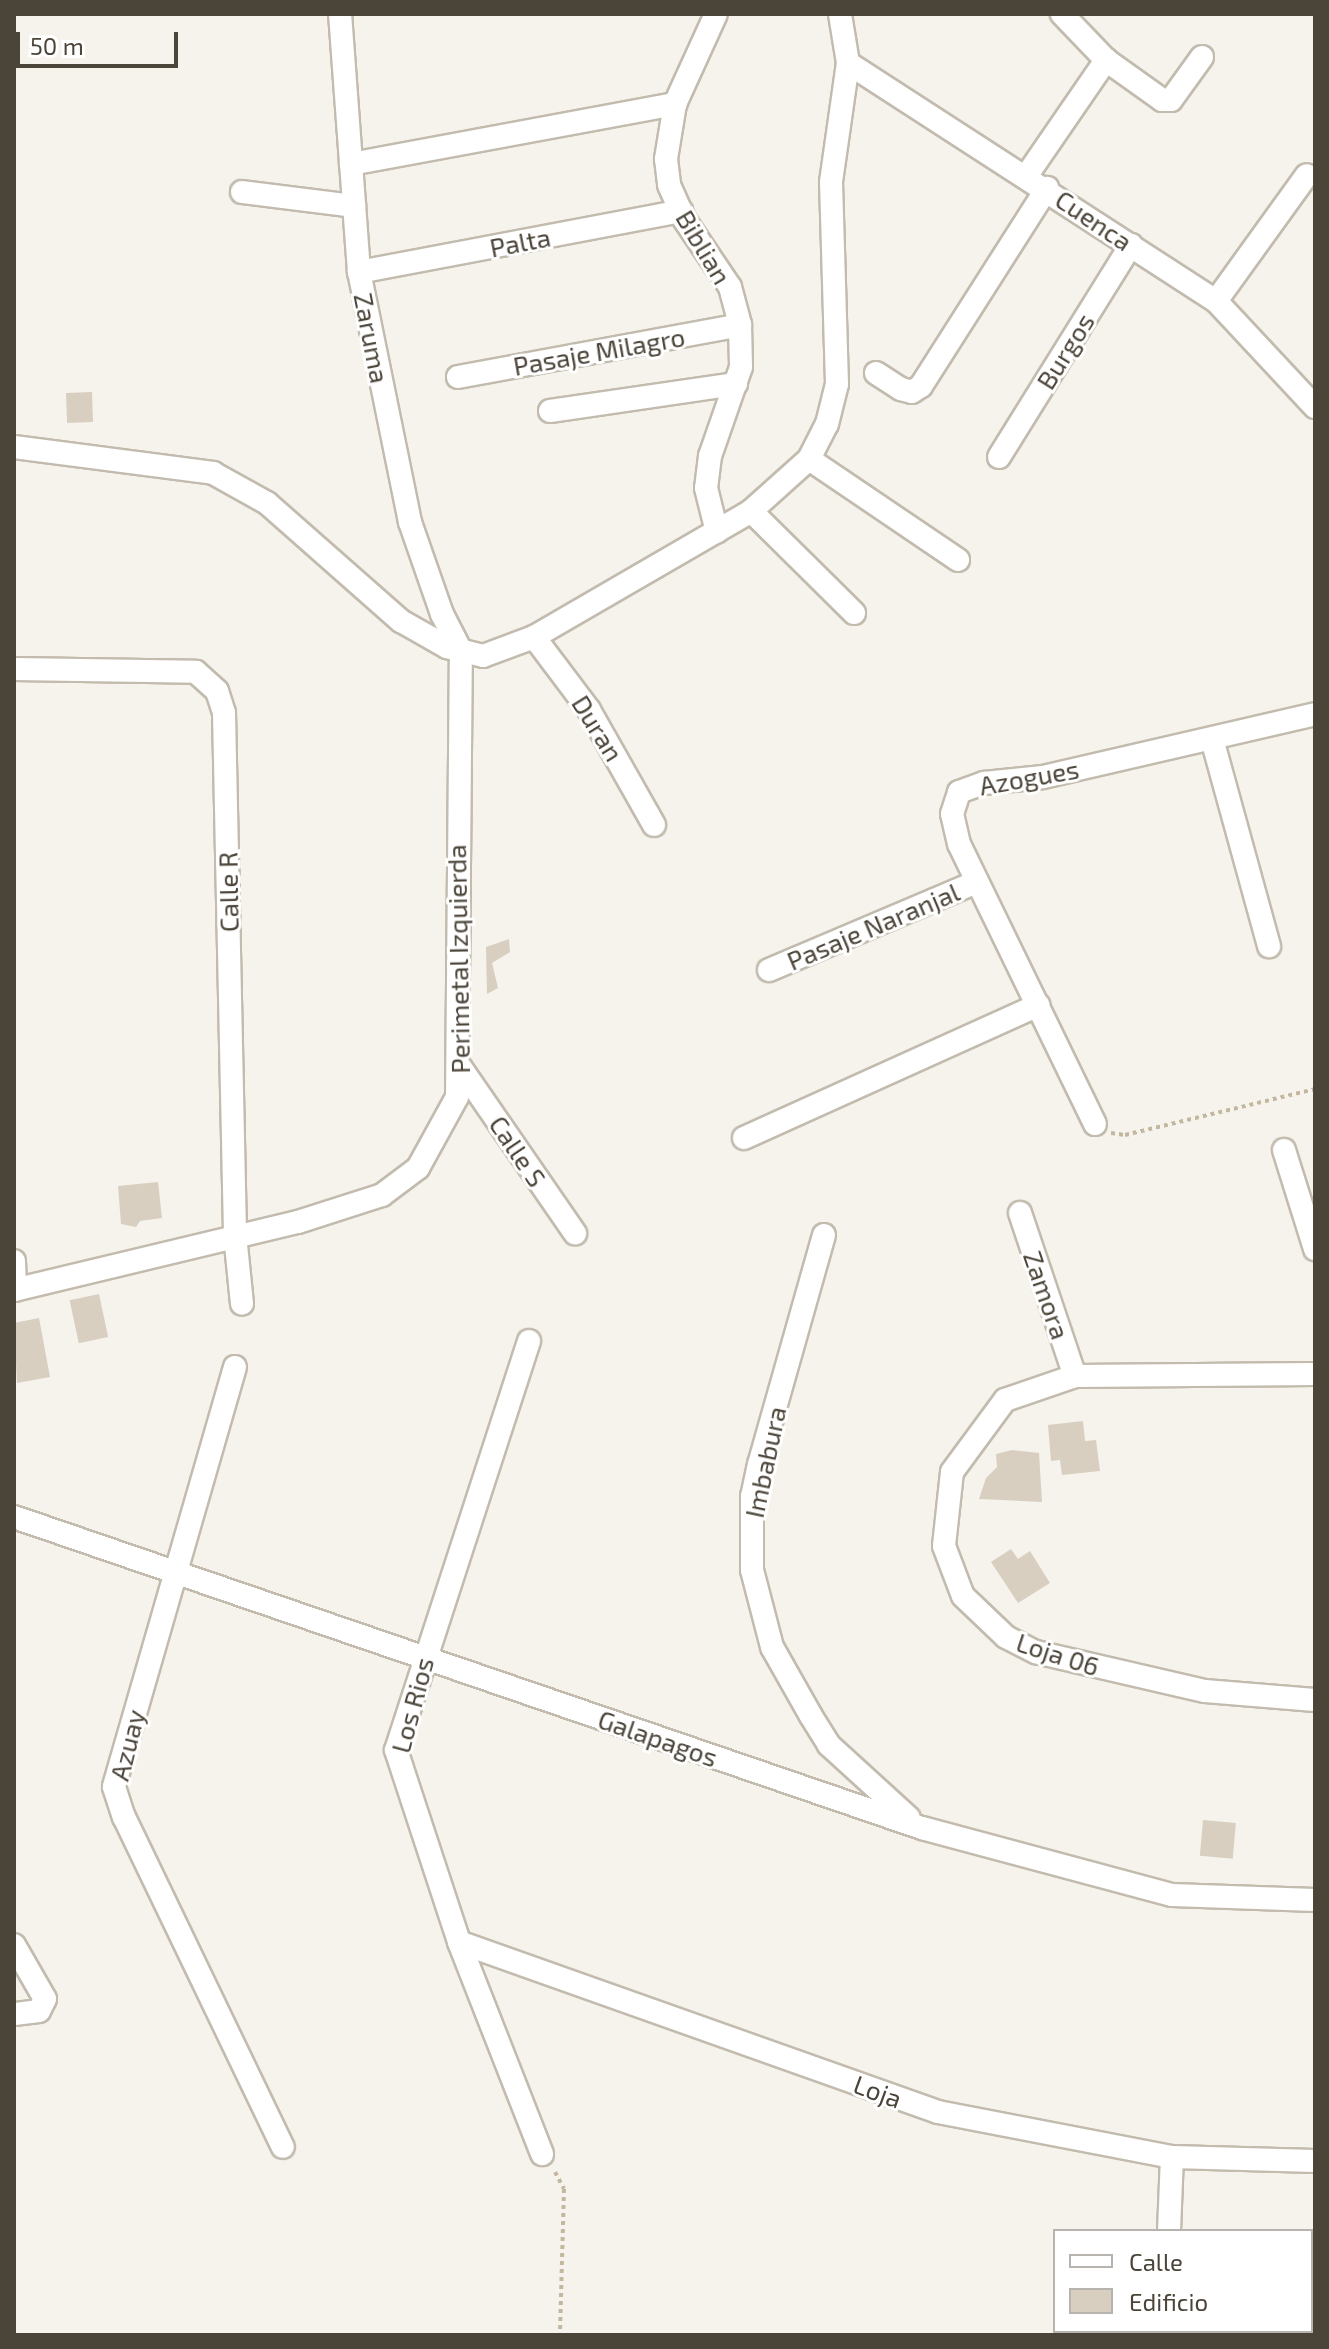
<!DOCTYPE html>
<html>
<head>
<meta charset="utf-8">
<style>
  body { margin:0 }
  #map { position:relative; width:1329px; height:2349px; overflow:hidden; background:#f6f3ec; font-family:"Exo 2",sans-serif }
  div>[style] { position:absolute }
  [style*='--x'] { left:calc(var(--x)*1px); top:calc(var(--y)*1px); width:calc(var(--w)*1px); rotate:calc(var(--a)*1deg) }
  .building>* { inset:0; background:#d8cfc1; transform-origin:0 0 }
  .path>* { height:4px; margin-top:-2px; transform-origin:0; background:repeating-linear-gradient(90deg,#c4b79f 0 4px,transparent 0 8px) }
  .roads { filter:drop-shadow(2px 0 #c2bbae) drop-shadow(-2px 0 #c2bbae) drop-shadow(0 2px #c2bbae) drop-shadow(0 -2px #c2bbae) }
  .minor>* { height:22px; margin:-11px; padding:0 11px; transform-origin:11px; border-radius:11px; background:#fff }
  span { translate:-50% -50%; white-space:nowrap; text-align:center; line-height:1.15; -webkit-text-stroke:6px #fff; paint-order:stroke }
  .street-label { font-size:26px; color:#4b4439 }
  .frame { position:absolute; inset:0; border:16px solid #4b4439; pointer-events:none }
  .legend { position:absolute; left:1053px; top:2229px; width:260px; height:104px; box-sizing:border-box; background:#fff; border:2px solid #b7b4b0; margin:0; padding:10px 14px; list-style:none; font-size:24px; color:#4b4439 }
  .legend li { display:flex; align-items:center; gap:16px; height:40px }
  .legend b { width:40px; border:2px solid #b7b4b0 }
  .scale { position:absolute; left:16px; top:32px; width:162px; height:36px; box-sizing:border-box; border:4px solid #4b4439; border-top:0; padding-left:10px; font-size:24px; line-height:28px; white-space:nowrap; color:#4b4439; -webkit-text-stroke:6px #fff; paint-order:stroke }
</style>
</head>
<body>
<div id="map">
  <div class="building">
    <div style="left:92px;top:392px;width:30px;height:26px;rotate:88deg"></div>
    <div style="clip-path:polygon(509px 939px,510px 952px,492px 963px,498px 988px,487px 994px,486px 947px)"></div>
    <div style="clip-path:polygon(158px 1182px,162px 1218px,140px 1221px,136px 1227px,121px 1224px,118px 1186px)"></div>
    <div style="left:99px;top:1294px;width:44px;height:30px;rotate:78deg"></div>
    <div style="clip-path:polygon(39px 1318px,50px 1377px,17px 1383px,14px 1323px)"></div>
    <div style="clip-path:polygon(1083px 1421px,1085px 1441px,1096px 1440px,1100px 1471px,1062px 1475px,1060px 1460px,1051px 1461px,1048px 1425px)"></div>
    <div style="clip-path:polygon(1012px 1450px,1039px 1453px,1042px 1502px,979px 1499px,986px 1478px,997px 1467px,996px 1454px)"></div>
    <div style="clip-path:polygon(1011px 1549px,1018px 1559px,1030px 1551px,1050px 1583px,1018px 1603px,991px 1562px)"></div>
    <div style="left:1203px;top:1820px;width:33px;height:36px;rotate:5deg"></div>
  </div>
  <div class="path">
    <div style="--x:1111;--y:1133;--w:14;--a:8"></div>
    <div style="--x:1125;--y:1135;--w:195;--a:-13.6"></div>
    <div style="--x:555;--y:2172;--w:19;--a:62"></div>
    <div style="--x:564;--y:2189;--w:146;--a:91.6"></div>
  </div>
  <div class="roads">
    <div class="minor">
      <div style="--x:716;--y:14;--w:99;--a:114.5"></div>
      <div style="--x:675;--y:104;--w:56;--a:99.3"></div>
      <div style="--x:666;--y:159;--w:26;--a:83"></div>
      <div style="--x:669;--y:185;--w:37;--a:66"></div>
      <div style="--x:684;--y:219;--w:82;--a:55.9"></div>
      <div style="--x:730;--y:287;--w:39;--a:75"></div>
      <div style="--x:740;--y:325;--w:42;--a:88.6"></div>
      <div style="--x:741;--y:367;--w:94;--a:109.2"></div>
      <div style="--x:710;--y:456;--w:32;--a:97"></div>
      <div style="--x:706;--y:488;--w:45;--a:76"></div>
      <div style="--x:1106;--y:60;--w:69;--a:35.5"></div>
      <div style="--x:1162;--y:100;--w:9;--a:0"></div>
      <div style="--x:1171;--y:100;--w:53;--a:-54.2"></div>
      <div style="--x:848;--y:63;--w:438;--a:32.9"></div>
      <div style="--x:1216;--y:301;--w:145;--a:47"></div>
      <div style="--x:351;--y:164;--w:330;--a:-10.5"></div>
      <div style="--x:1027;--y:175;--w:140;--a:-55.5"></div>
      <div style="--x:1106;--y:60;--w:64;--a:-133.7"></div>
      <div style="--x:242;--y:192;--w:113;--a:7.1"></div>
      <div style="--x:359;--y:272;--w:328;--a:-10.7"></div>
      <div style="--x:1216;--y:301;--w:155;--a:-54.2"></div>
      <div style="--x:876;--y:373;--w:30;--a:33"></div>
      <div style="--x:901;--y:389;--w:11;--a:15"></div>
      <div style="--x:912;--y:392;--w:11;--a:-34"></div>
      <div style="--x:921;--y:386;--w:235;--a:-57.5"></div>
      <div style="--x:458;--y:377;--w:287;--a:-10.4"></div>
      <div style="--x:550;--y:411;--w:188;--a:-8.3"></div>
      <div style="--x:14;--y:447;--w:201;--a:7.4"></div>
      <div style="--x:213;--y:473;--w:62;--a:29.1"></div>
      <div style="--x:267;--y:503;--w:179;--a:41.4"></div>
      <div style="--x:401;--y:621;--w:53;--a:29.5"></div>
      <div style="--x:447;--y:647;--w:37;--a:14"></div>
      <div style="--x:483;--y:656;--w:54;--a:-20.4"></div>
      <div style="--x:534;--y:637;--w:251;--a:-30.1"></div>
      <div style="--x:751;--y:511;--w:78;--a:-41.9"></div>
      <div style="--x:809;--y:459;--w:39;--a:-63"></div>
      <div style="--x:827;--y:424;--w:41;--a:-76"></div>
      <div style="--x:837;--y:384;--w:202;--a:-91.7"></div>
      <div style="--x:831;--y:182;--w:120;--a:-81.9"></div>
      <div style="--x:848;--y:63;--w:50;--a:-99.3"></div>
      <div style="--x:999;--y:457;--w:250;--a:-58.1"></div>
      <div style="--x:809;--y:459;--w:180;--a:34.1"></div>
      <div style="--x:751;--y:511;--w:145;--a:44.7"></div>
      <div style="--x:534;--y:637;--w:91;--a:53"></div>
      <div style="--x:589;--y:710;--w:132;--a:60.5"></div>
      <div style="--x:14;--y:669;--w:182;--a:0.9"></div>
      <div style="--x:196;--y:672;--w:28;--a:42"></div>
      <div style="--x:217;--y:691;--w:23;--a:72"></div>
      <div style="--x:224;--y:713;--w:522;--a:88.79"></div>
      <div style="--x:235;--y:1235;--w:69;--a:84.2"></div>
      <div style="--x:1212;--y:739;--w:215;--a:74.6"></div>
      <div style="--x:769;--y:970;--w:225;--a:-23"></div>
      <div style="--x:461;--y:1068;--w:201;--a:55.4"></div>
      <div style="--x:1095;--y:1124;--w:311;--a:-115.9"></div>
      <div style="--x:959;--y:844;--w:31;--a:-103"></div>
      <div style="--x:952;--y:814;--w:23;--a:-72"></div>
      <div style="--x:959;--y:792;--w:27;--a:-20"></div>
      <div style="--x:984;--y:783;--w:59;--a:-5.8"></div>
      <div style="--x:1043;--y:777;--w:279;--a:-13"></div>
      <div style="--x:744;--y:1138;--w:323;--a:-24.3"></div>
      <div style="--x:1284;--y:1150;--w:104;--a:72.6"></div>
      <div style="--x:1020;--y:1213;--w:172;--a:71.4"></div>
      <div style="--x:824;--y:1235;--w:238;--a:105.8"></div>
      <div style="--x:759;--y:1464;--w:33;--a:102"></div>
      <div style="--x:752;--y:1496;--w:74;--a:90"></div>
      <div style="--x:752;--y:1570;--w:80;--a:75.4"></div>
      <div style="--x:772;--y:1647;--w:79;--a:60.5"></div>
      <div style="--x:811;--y:1716;--w:34;--a:58"></div>
      <div style="--x:829;--y:1745;--w:108;--a:42.4"></div>
      <div style="--x:14;--y:1261;--w:29;--a:88"></div>
      <div style="--x:14;--y:1290;--w:292;--a:-13.5"></div>
      <div style="--x:298;--y:1222;--w:88;--a:-17.8"></div>
      <div style="--x:382;--y:1195;--w:45;--a:-36.9"></div>
      <div style="--x:418;--y:1168;--w:81;--a:-61.2"></div>
      <div style="--x:457;--y:1097;--w:446;--a:-89.5"></div>
      <div style="--x:461;--y:651;--w:42;--a:-117.2"></div>
      <div style="--x:442;--y:614;--w:97;--a:-109.2"></div>
      <div style="--x:410;--y:522;--w:255;--a:-101.5"></div>
      <div style="--x:359;--y:272;--w:259;--a:-94.2"></div>
      <div style="--x:529;--y:1341;--w:430;--a:108"></div>
      <div style="--x:396;--y:1750;--w:202;--a:71.8"></div>
      <div style="--x:459;--y:1942;--w:228;--a:68.6"></div>
      <div style="--x:235;--y:1367;--w:437;--a:106.1"></div>
      <div style="--x:114;--y:1787;--w:32;--a:72"></div>
      <div style="--x:124;--y:1817;--w:366;--a:64.3"></div>
      <div style="--x:1315;--y:1374;--w:240;--a:179.5"></div>
      <div style="--x:1075;--y:1376;--w:74;--a:161.1"></div>
      <div style="--x:1005;--y:1400;--w:89;--a:126.4"></div>
      <div style="--x:952;--y:1472;--w:74;--a:96.2"></div>
      <div style="--x:944;--y:1546;--w:53;--a:69.2"></div>
      <div style="--x:963;--y:1596;--w:59;--a:43.6"></div>
      <div style="--x:1006;--y:1637;--w:34;--a:27"></div>
      <div style="--x:1036;--y:1652;--w:173;--a:13"></div>
      <div style="--x:1205;--y:1691;--w:110;--a:4.7"></div>
      <div style="--x:14;--y:1517;--w:960;--a:18.91"></div>
      <div style="--x:922;--y:1828;--w:259;--a:15"></div>
      <div style="--x:1172;--y:1895;--w:143;--a:2"></div>
      <div style="--x:459;--y:1942;--w:508;--a:19.54"></div>
      <div style="--x:938;--y:2112;--w:238;--a:10.9"></div>
      <div style="--x:1172;--y:2157;--w:143;--a:1.6"></div>
      <div style="--x:14;--y:1945;--w:62;--a:60.1"></div>
      <div style="--x:45;--y:1999;--w:13;--a:117"></div>
      <div style="--x:39;--y:2011;--w:25;--a:173"></div>
      <div style="--x:1169;--y:2231;--w:74;--a:-87.7"></div>
      <div style="--x:1165;--y:2335;--w:4;--a:-90"></div>
    </div>
  </div>
  <div class="street-label">
    <span style="left:1094px;top:220px;rotate:34deg">Cuenca</span>
    <span style="left:520px;top:242px;rotate:-11deg">Palta</span>
    <span style="left:704px;top:247px;rotate:59deg">Biblian</span>
    <span style="left:372px;top:338px;rotate:79deg">Zaruma</span>
    <span style="left:599px;top:351px;rotate:-10deg">Pasaje Milagro</span>
    <span style="left:1065px;top:351px;rotate:-58deg">Burgos</span>
    <span style="left:598px;top:728px;rotate:58deg">Duran</span>
    <span style="left:1029px;top:777px;rotate:-10deg">Azogues</span>
    <span style="left:228px;top:892px;rotate:-91deg">Calle R</span>
    <span style="left:873px;top:926px;rotate:-23deg">Pasaje Naranjal</span>
    <span style="left:458px;top:959px;rotate:-91deg">Perimetal Izquierda</span>
    <span style="left:518px;top:1151px;rotate:56deg">Calle S</span>
    <span style="left:1047px;top:1295px;rotate:71deg">Zamora</span>
    <span style="left:765px;top:1462px;rotate:-78deg">Imbabura</span>
    <span style="left:1058px;top:1654px;rotate:18deg">Loja 06</span>
    <span style="left:412px;top:1705px;rotate:-75deg">Los Rios</span>
    <span style="left:658px;top:1738px;rotate:19deg">Galapagos</span>
    <span style="left:127px;top:1745px;rotate:-76deg">Azuay</span>
    <span style="left:878px;top:2091px;rotate:20deg">Loja</span>
  </div>
  <div class="frame"></div>
  <ul class="legend">
  <li><b style="height:10px;background:#fff"></b>Calle</li>
  <li><b style="height:22px;background:#d8cfc1"></b>Edificio</li>
  </ul>
  <div class="scale">50 m</div>
</div>
</body>
</html>
